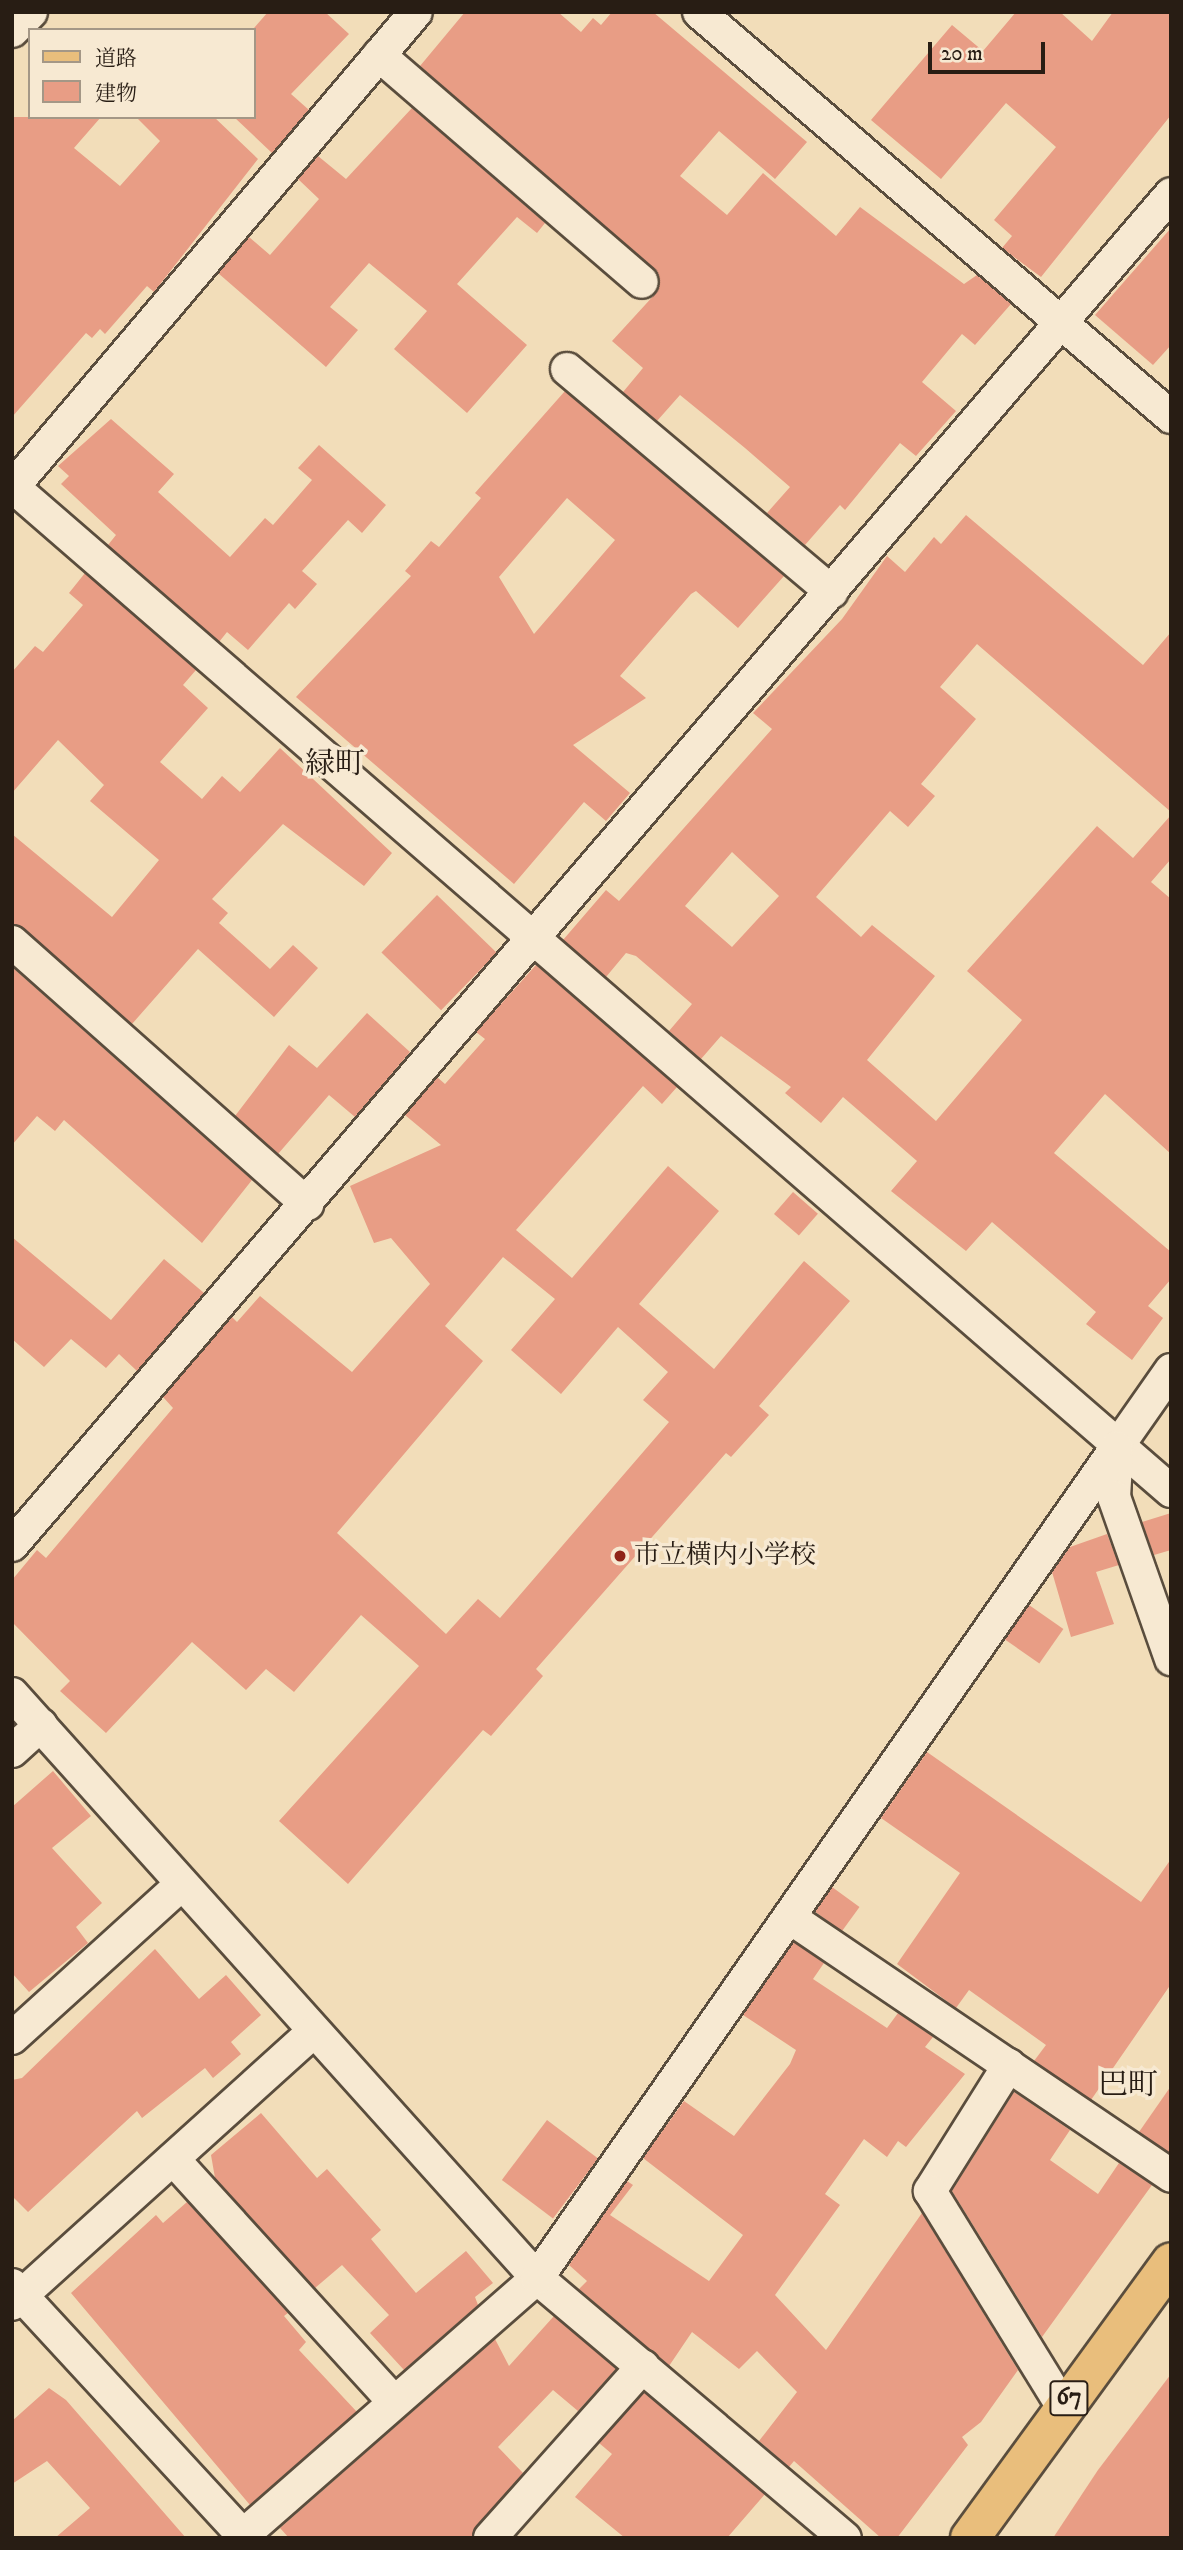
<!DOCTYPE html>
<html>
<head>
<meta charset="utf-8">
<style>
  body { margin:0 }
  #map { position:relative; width:1183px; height:2550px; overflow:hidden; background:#f2ddb9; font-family:"IM FELL DW Pica","Noto Serif JP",serif }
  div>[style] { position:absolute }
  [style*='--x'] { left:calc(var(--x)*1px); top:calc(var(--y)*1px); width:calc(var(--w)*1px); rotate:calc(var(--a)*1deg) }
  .building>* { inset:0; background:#e89d85; transform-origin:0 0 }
  .roads { filter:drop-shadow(2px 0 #5a4d3d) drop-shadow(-2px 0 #5a4d3d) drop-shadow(0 2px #5a4d3d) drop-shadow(0 -2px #5a4d3d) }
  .minor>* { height:32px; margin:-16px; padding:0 16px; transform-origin:16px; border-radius:16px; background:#f7e9d2 }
  .primary>* { height:38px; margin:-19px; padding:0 19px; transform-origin:19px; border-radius:19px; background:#e9be7c }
  .dots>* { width:19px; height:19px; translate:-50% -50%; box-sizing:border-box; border:4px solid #f7e9d2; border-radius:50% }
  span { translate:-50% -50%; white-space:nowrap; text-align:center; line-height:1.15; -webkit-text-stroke:7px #f7e9d2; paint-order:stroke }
  .shield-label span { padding:2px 5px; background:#f7e9d2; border:2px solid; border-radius:5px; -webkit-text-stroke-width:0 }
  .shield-label { font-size:24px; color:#281d14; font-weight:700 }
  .poi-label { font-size:26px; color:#281d14 }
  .left { translate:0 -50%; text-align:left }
  .quarter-label { font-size:30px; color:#281d14 }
  .frame { position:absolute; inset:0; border:14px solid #281d14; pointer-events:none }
  .legend { position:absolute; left:28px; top:28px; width:228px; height:91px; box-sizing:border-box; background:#f7e9d2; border:2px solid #a49786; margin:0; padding:9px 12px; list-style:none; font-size:21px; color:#281d14 }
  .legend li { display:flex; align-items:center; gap:14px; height:35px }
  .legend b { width:35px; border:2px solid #a49786 }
  .scale { position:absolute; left:928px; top:42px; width:117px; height:32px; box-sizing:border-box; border:4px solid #281d14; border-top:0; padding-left:9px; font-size:21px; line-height:24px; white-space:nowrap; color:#281d14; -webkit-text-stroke:5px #f7e9d2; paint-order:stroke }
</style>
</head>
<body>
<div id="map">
  <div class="building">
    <div style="clip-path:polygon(268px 12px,325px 12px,349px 34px,291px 94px,309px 110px,272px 153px,234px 117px,254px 117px,254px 28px)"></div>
    <div style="clip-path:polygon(465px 12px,558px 12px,581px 32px,593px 18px,601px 25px,612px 12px,653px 12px,807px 142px,775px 179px,719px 131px,680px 176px,727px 215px,763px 173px,836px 236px,860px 207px,964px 284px,977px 275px,1011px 304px,975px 345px,962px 334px,922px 382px,956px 411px,916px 456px,900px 443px,845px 510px,840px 505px,805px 545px,767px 513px,790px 487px,745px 448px,680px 395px,657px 421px,623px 392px,643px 368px,612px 341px,656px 293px,659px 275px,420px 66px)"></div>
    <div style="clip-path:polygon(1016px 12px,1060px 12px,1092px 41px,1113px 12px,1171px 12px,1171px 115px,1041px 277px,1002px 248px,1012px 236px,994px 220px,1056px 147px,1006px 103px,941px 179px,871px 120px,952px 25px,983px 51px)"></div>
    <div style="clip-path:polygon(412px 108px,545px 223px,537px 233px,517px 217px,457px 284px,527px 345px,467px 413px,394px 349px,427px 311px,369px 263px,330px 307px,358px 330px,326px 367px,218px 273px,249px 237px,270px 255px,319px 199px,298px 179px,318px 156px,346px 179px)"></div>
    <div style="clip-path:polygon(12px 117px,101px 117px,74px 148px,120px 186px,160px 141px,136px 117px,214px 117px,258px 159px,154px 292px,147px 286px,105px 334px,100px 329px,92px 338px,86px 333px,12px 417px)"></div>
    <div style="clip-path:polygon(1171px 228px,1171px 345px,1153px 365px,1095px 315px)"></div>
    <div style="clip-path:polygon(evenodd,565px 391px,784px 576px,738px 628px,696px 591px,691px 594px,620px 676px,646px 698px,573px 745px,630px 793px,606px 821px,584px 802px,514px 884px,296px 697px,411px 576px,405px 571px,431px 541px,439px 547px,481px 498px,475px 493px,565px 391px,567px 498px,615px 540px,534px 634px,499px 577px,567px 498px)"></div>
    <div style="clip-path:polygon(111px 419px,174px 474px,158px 492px,230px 557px,265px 518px,273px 525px,312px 480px,298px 468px,319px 445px,386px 505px,362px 533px,348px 520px,302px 571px,317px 584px,295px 609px,289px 603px,248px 650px,227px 632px,219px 642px,108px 545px,116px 535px,61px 484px,69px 476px,58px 466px)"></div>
    <div style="clip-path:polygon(evenodd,966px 515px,1143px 665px,1171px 632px,1171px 812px,977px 644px,940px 687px,976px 719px,921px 784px,935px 796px,908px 827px,890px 811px,816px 897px,861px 937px,872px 925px,935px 976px,867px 1060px,936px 1121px,1022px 1020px,967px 971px,1097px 826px,1133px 858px,1171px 815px,1171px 859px,1151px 882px,1171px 899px,1171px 1154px,1105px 1094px,1054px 1153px,1171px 1252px,1171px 1279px,1148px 1306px,1163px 1318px,1132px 1360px,1086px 1324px,1096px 1312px,992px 1222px,966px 1251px,891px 1191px,917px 1161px,843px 1097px,821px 1123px,785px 1093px,791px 1087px,721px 1036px,701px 1059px,669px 1031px,692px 1004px,636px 956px,626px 953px,606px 977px,563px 940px,606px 890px,619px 901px,772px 729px,753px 713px,842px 619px,887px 556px,905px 572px,934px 537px,941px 544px,966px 515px,732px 852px,779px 896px,732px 947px,685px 906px,732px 852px)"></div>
    <div style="clip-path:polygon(85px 573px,196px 670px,183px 685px,208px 708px,160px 762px,202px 799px,222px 776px,240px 792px,280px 748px,392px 853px,364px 886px,283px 824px,212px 899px,228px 913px,219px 923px,270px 969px,293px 945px,318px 968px,274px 1017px,198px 949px,132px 1024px,12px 924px,12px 834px,112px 917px,159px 860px,90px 801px,104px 785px,58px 740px,12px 793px,12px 672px,35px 646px,43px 652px,83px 605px,69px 593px)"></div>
    <div style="left:437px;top:895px;width:83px;height:80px;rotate:44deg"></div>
    <div style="clip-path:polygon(evenodd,536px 965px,677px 1087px,662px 1104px,643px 1086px,516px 1230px,572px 1278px,668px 1166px,719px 1211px,639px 1304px,714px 1369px,804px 1261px,850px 1301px,759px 1406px,769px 1415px,731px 1457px,726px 1453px,536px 1669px,543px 1676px,491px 1736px,483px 1730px,348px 1884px,279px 1821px,419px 1666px,361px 1615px,294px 1692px,266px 1669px,246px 1690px,192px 1642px,106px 1733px,60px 1691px,70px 1681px,12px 1622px,12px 1580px,37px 1550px,46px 1558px,173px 1408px,163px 1397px,232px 1317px,237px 1322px,260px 1296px,352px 1372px,430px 1284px,391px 1238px,374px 1243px,350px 1186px,441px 1145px,405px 1115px,437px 1077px,445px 1084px,485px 1039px,476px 1032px,536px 965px,503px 1257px,555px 1299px,511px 1350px,561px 1394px,618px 1327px,668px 1372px,643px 1400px,669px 1422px,500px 1618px,478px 1599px,446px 1634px,337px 1533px,483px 1361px,445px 1326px,503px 1257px)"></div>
    <div style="clip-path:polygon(12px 967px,252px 1180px,202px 1243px,64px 1120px,55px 1131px,37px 1116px,12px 1145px)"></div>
    <div style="clip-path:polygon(367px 1013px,410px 1052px,355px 1117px,329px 1095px,278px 1154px,235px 1116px,289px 1045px,317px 1068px)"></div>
    <div style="left:793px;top:1192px;width:33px;height:29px;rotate:41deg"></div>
    <div style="clip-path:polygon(12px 1237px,111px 1320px,164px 1259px,204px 1293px,137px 1371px,119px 1354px,106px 1368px,71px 1339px,44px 1367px,12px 1339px)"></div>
    <div style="clip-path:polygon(1171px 1513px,1171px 1550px,1154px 1555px,1142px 1522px)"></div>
    <div style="clip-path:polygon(1107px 1534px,1119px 1565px,1096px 1572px,1114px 1624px,1071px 1637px,1052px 1572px,1070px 1547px)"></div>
    <div style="left:1029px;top:1605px;width:42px;height:42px;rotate:35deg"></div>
    <div style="clip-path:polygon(927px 1752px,1141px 1902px,1171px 1859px,1171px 1984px,1091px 2100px,1034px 2061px,1046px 2045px,969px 1990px,956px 2008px,897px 1964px,960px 1873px,881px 1818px)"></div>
    <div style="clip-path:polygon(53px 1771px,91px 1816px,52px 1848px,102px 1903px,76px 1927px,88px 1943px,29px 1992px,12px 1973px,12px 1807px)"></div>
    <div style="left:832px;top:1887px;width:34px;height:30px;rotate:36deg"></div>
    <div style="clip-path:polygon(794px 1942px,824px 1963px,813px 1979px,887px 2028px,898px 2013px,933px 2037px,925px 2047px,965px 2074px,906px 2147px,898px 2141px,887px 2157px,864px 2139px,825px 2194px,840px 2205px,775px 2295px,826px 2350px,922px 2213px,1018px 2370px,981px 2422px,962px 2437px,968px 2445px,897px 2538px,881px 2538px,794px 2461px,789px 2467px,759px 2441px,797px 2392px,757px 2351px,739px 2369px,692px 2332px,669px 2366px,579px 2289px,587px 2281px,569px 2265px,627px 2181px,633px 2185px,610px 2215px,709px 2281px,743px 2235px,643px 2158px,684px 2101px,734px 2136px,790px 2064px,796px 2050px,743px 2015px)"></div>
    <div style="clip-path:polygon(155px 1949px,199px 1999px,226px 1975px,261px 2015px,231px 2042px,241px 2054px,213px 2078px,205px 2068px,142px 2118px,137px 2111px,28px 2212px,12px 2196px,12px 2080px,22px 2078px)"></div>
    <div style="clip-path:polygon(1171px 2086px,1171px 2154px,1139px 2132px)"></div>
    <div style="clip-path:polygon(1014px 2092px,1070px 2130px,1050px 2160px,1098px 2194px,1119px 2163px,1152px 2185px,1042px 2337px,952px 2191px)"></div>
    <div style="clip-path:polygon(261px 2113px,317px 2178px,327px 2169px,381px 2230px,371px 2239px,416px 2293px,466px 2251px,493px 2283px,475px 2297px,478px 2305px,404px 2370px,370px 2333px,389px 2315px,342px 2265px,315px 2288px,215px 2178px,211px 2155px)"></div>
    <div style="left:547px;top:2120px;width:64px;height:75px;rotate:37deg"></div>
    <div style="clip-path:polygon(187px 2202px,288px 2313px,284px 2316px,306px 2342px,299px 2350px,357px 2412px,250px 2505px,71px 2293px,156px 2215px,163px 2223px)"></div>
    <div style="clip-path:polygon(554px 2316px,616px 2369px,578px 2411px,553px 2390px,498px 2447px,523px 2473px,472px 2538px,289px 2538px,280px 2528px,495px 2339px,509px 2366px)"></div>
    <div style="clip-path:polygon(1171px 2374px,1171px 2538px,1053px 2538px,1098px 2470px)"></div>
    <div style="clip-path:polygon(49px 2388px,66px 2400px,186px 2538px,55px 2538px,90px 2508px,47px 2461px,12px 2484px,12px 2421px)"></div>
    <div style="clip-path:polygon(644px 2392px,765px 2494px,727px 2538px,625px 2538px,575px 2497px,612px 2454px,599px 2443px)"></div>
  </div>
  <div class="roads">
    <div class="minor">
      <div style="--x:699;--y:12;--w:622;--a:40.63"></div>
      <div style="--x:12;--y:31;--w:27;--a:-45"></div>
      <div style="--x:379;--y:55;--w:347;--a:40.8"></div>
      <div style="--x:567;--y:369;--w:346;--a:40.1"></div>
      <div style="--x:12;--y:486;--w:1534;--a:40.93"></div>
      <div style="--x:12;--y:488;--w:624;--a:-49.68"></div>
      <div style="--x:12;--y:942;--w:395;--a:41.6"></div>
      <div style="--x:1171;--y:1370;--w:94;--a:125"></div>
      <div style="--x:1117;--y:1447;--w:50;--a:93.4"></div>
      <div style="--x:1114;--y:1497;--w:172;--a:70.6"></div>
      <div style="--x:12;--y:1545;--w:1780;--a:-49.37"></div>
      <div style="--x:12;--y:1694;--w:785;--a:48.05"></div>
      <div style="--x:537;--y:2278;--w:403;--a:40.2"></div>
      <div style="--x:12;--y:1751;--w:39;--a:-42"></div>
      <div style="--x:789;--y:1917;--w:462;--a:34.1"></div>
      <div style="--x:12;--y:2038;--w:229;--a:-42.2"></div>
      <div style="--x:1009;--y:2065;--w:149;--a:122.1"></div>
      <div style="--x:930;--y:2191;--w:254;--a:58.4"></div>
      <div style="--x:173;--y:2159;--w:328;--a:47.7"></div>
      <div style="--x:12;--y:2285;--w:340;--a:47.3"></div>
      <div style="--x:12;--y:2304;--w:407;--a:-42.1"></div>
      <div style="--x:240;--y:2538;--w:395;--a:-41.2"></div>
      <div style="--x:537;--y:2278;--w:1013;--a:-55.09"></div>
      <div style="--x:490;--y:2538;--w:230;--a:-48.3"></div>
    </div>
    <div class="primary">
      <div style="--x:970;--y:2538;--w:341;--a:-53.9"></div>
    </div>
  </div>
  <div class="dots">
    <div style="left:620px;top:1556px;background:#8f2418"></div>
  </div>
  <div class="shield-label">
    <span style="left:1069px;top:2398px">67</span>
  </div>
  <div class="poi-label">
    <span class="left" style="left:634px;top:1556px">市立横内小学校</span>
  </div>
  <div class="quarter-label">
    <span style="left:335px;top:765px">緑町</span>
    <span style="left:1128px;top:2086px">巴町</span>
  </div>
  <div class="frame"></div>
  <ul class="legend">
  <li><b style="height:9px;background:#e9be7c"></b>道路</li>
  <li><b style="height:19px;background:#e89d85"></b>建物</li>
  </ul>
  <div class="scale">20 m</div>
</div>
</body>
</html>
